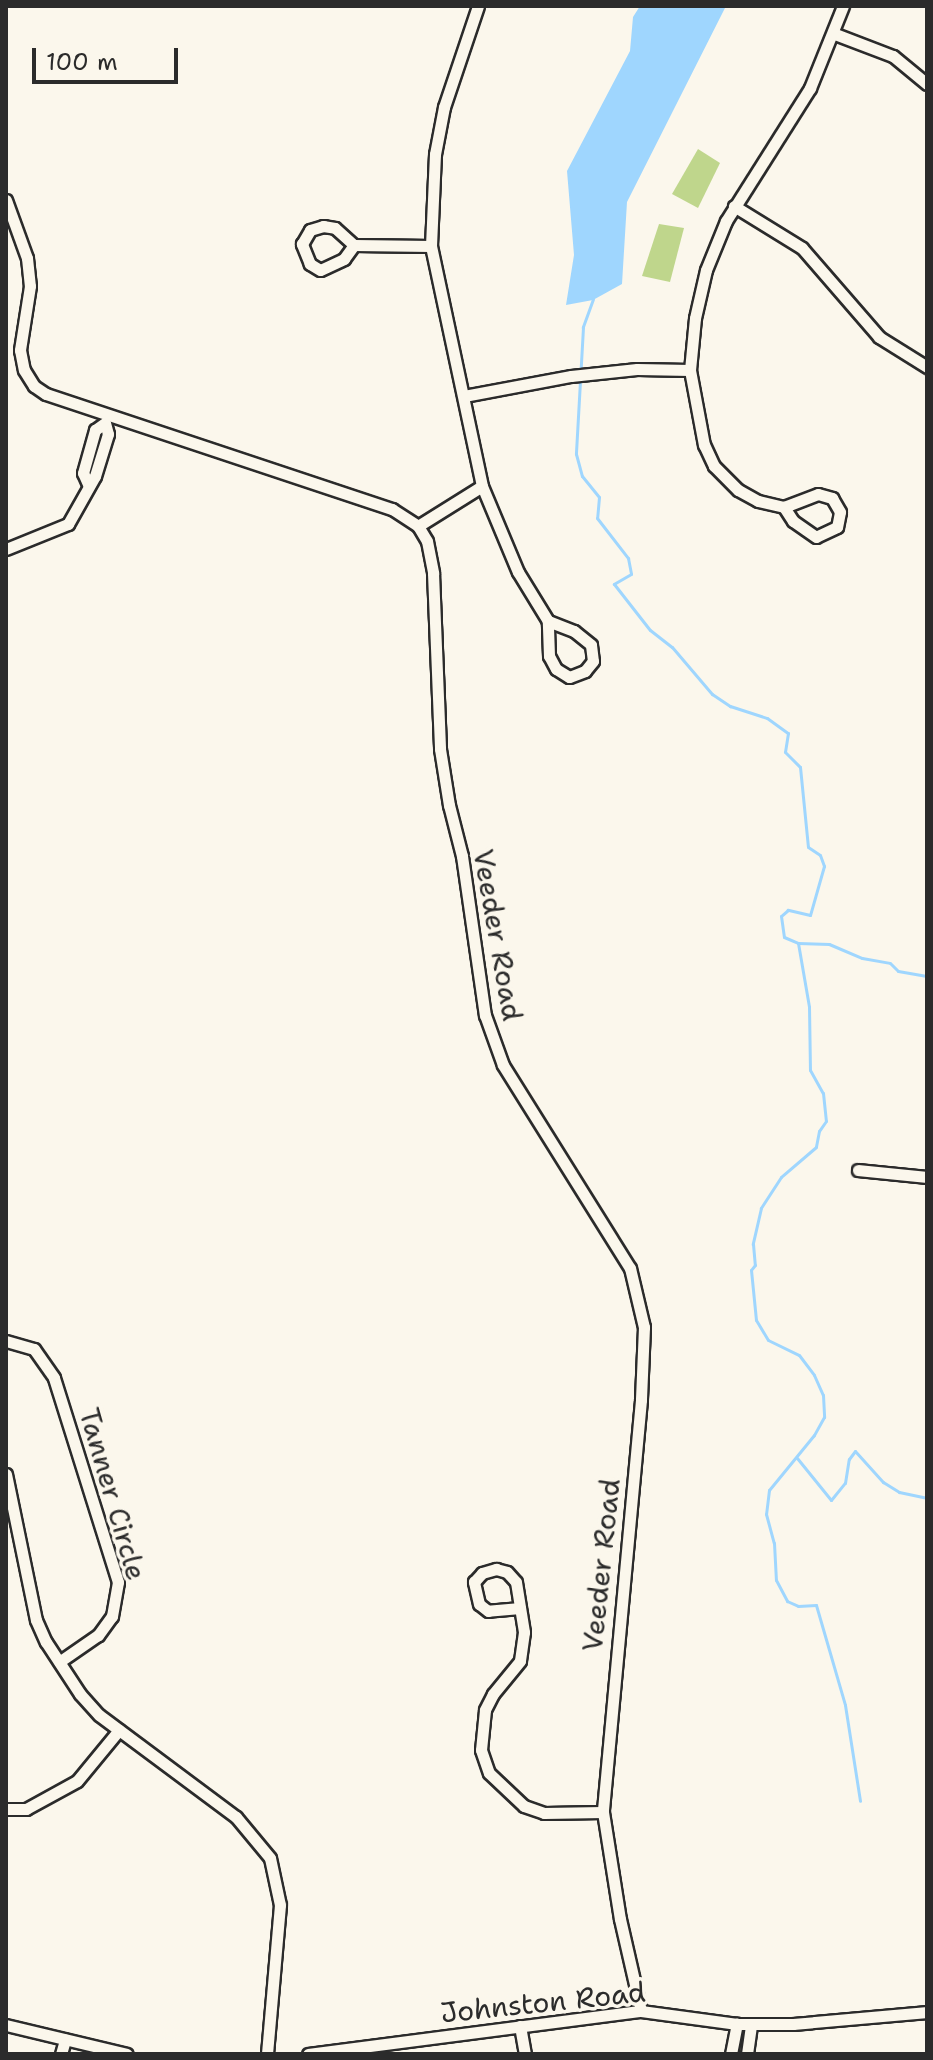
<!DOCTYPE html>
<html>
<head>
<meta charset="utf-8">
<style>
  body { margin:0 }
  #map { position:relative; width:933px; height:2060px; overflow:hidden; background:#fbf7ec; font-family:"Shantell Sans",sans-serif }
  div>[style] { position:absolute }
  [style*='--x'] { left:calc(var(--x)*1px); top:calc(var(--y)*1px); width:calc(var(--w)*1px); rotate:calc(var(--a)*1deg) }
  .green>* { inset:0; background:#bfd68c }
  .water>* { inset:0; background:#9fd6fe }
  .stream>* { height:3px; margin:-1.5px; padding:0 1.5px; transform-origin:1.5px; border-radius:1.5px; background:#9fd6fe }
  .roads { filter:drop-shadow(2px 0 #2b2b2b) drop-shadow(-2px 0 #2b2b2b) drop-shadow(0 2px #2b2b2b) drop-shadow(0 -2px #2b2b2b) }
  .minor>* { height:11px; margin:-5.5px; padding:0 5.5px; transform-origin:5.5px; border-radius:5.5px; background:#fbf7ec }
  span { translate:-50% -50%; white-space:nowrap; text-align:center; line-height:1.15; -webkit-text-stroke:7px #fbf7ec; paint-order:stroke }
  .street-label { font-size:28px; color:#2b2b2b }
  .frame { position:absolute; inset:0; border:8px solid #2b2b2b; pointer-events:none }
  .scale { position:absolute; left:32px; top:48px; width:146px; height:36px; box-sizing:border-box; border:4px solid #2b2b2b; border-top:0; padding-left:10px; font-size:24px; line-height:28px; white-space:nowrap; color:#2b2b2b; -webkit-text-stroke:6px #fbf7ec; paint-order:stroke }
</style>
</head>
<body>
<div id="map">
  <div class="green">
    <div style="clip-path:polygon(698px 149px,720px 163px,698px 208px,672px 194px)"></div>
    <div style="clip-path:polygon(659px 224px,684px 228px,670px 282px,642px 276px)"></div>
  </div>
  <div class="water">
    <div style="clip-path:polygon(640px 6px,726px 6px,627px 202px,622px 284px,593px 300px,566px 305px,574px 255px,567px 171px,630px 51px,633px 17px)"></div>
  </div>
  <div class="stream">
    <div style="--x:593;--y:299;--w:30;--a:110"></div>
    <div style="--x:583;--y:327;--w:127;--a:93.2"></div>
    <div style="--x:576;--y:454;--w:23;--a:75"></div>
    <div style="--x:582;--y:476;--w:27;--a:51"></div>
    <div style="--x:599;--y:497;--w:21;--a:95"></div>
    <div style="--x:597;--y:518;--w:51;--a:52.2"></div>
    <div style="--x:628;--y:558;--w:16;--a:79"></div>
    <div style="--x:631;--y:574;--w:20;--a:150"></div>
    <div style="--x:614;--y:584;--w:58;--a:52"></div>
    <div style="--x:650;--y:630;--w:28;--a:38"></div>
    <div style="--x:672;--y:647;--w:62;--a:49.6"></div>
    <div style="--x:712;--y:694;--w:22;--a:34"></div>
    <div style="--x:730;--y:706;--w:39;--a:18"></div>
    <div style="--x:767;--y:718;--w:26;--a:36"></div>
    <div style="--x:788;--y:733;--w:19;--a:99"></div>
    <div style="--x:785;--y:752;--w:21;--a:45"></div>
    <div style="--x:800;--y:767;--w:80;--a:84.3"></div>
    <div style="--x:808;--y:847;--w:14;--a:34"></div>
    <div style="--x:820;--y:855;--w:12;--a:70"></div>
    <div style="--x:824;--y:866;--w:51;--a:105.9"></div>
    <div style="--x:810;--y:915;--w:23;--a:-167"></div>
    <div style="--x:788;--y:910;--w:9;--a:139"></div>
    <div style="--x:781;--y:916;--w:21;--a:82"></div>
    <div style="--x:784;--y:937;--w:15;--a:23"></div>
    <div style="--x:798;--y:943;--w:31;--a:2"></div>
    <div style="--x:829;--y:944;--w:36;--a:23"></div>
    <div style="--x:862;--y:958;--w:28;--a:10"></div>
    <div style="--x:890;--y:963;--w:11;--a:45"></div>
    <div style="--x:898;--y:971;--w:29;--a:10"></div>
    <div style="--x:798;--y:943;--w:65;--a:80.2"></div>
    <div style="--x:809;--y:1007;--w:63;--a:89.1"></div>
    <div style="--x:810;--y:1070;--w:26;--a:61"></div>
    <div style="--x:823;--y:1093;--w:28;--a:84"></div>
    <div style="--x:826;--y:1121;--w:12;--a:125"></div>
    <div style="--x:819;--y:1131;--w:16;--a:101"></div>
    <div style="--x:816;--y:1147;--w:46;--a:139.4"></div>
    <div style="--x:781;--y:1177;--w:37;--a:123"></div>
    <div style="--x:761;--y:1208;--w:37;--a:103"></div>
    <div style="--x:753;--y:1244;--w:21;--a:85"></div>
    <div style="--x:755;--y:1265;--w:6;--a:129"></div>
    <div style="--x:751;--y:1270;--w:50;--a:84.3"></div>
    <div style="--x:756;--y:1320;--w:23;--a:59"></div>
    <div style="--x:768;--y:1340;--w:34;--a:26"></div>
    <div style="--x:799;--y:1355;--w:25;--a:53"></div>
    <div style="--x:814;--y:1375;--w:22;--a:66"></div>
    <div style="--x:823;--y:1395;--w:22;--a:87"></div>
    <div style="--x:824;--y:1417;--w:21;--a:119"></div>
    <div style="--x:814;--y:1435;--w:71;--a:129.3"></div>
    <div style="--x:769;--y:1490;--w:24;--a:97"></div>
    <div style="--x:766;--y:1514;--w:30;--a:75"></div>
    <div style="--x:774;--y:1543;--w:37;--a:87"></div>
    <div style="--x:776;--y:1580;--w:24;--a:62"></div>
    <div style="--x:787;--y:1601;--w:12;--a:24"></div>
    <div style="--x:798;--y:1606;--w:18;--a:-3"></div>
    <div style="--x:816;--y:1605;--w:104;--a:73.8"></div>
    <div style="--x:845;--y:1705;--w:97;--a:81.1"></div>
    <div style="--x:797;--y:1458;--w:54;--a:51"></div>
    <div style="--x:831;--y:1500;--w:22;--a:-51"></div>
    <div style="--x:845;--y:1483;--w:24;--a:-81"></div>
    <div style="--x:849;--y:1459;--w:10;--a:-53"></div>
    <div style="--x:855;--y:1451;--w:42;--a:47.9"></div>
    <div style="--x:883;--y:1482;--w:19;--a:32"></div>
    <div style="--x:899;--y:1492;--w:29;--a:12"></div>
  </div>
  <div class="roads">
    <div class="minor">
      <div style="--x:478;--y:6;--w:107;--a:108.6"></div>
      <div style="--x:444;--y:107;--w:48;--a:100.8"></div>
      <div style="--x:435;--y:154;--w:92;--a:92.5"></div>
      <div style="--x:431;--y:246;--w:245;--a:78"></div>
      <div style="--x:482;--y:486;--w:93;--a:67.3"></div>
      <div style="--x:518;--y:572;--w:57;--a:58.5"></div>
      <div style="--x:835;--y:34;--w:62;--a:20.8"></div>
      <div style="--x:893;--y:56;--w:44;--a:39.5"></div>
      <div style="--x:6;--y:200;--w:62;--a:70.1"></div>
      <div style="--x:27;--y:258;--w:28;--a:84"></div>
      <div style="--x:30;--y:286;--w:65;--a:98.9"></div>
      <div style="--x:20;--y:350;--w:20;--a:79"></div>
      <div style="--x:24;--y:370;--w:19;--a:58"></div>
      <div style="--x:34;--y:386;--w:14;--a:34"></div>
      <div style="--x:46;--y:394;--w:365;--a:18.4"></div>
      <div style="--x:392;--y:509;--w:31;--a:33"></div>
      <div style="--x:418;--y:526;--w:17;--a:59"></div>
      <div style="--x:427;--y:541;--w:33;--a:79"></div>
      <div style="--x:433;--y:573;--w:176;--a:87.7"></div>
      <div style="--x:440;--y:749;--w:57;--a:80.9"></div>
      <div style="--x:449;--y:805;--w:53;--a:75.7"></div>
      <div style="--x:462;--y:856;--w:161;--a:81.8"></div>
      <div style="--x:485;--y:1015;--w:53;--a:70.2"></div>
      <div style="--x:503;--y:1065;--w:239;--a:58"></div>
      <div style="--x:630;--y:1268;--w:61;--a:76.7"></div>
      <div style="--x:644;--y:1327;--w:73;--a:92.4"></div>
      <div style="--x:641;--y:1400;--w:414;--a:95.3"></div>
      <div style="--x:603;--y:1812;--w:108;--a:81"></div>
      <div style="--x:620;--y:1919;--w:94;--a:77.1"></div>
      <div style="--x:734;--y:206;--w:80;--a:31.7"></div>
      <div style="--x:802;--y:248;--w:118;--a:49.1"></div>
      <div style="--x:879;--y:337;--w:57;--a:32"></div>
      <div style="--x:354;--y:245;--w:17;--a:126"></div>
      <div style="--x:344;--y:259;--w:26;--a:155"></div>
      <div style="--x:320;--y:270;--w:12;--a:-149"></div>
      <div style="--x:310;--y:264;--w:22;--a:-112"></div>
      <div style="--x:302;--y:244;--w:16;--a:-60"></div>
      <div style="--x:310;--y:230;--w:14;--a:-17"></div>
      <div style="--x:323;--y:226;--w:12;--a:9"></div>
      <div style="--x:335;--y:228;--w:25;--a:42"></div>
      <div style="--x:354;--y:245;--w:77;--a:0.7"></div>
      <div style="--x:464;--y:396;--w:109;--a:-10.6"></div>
      <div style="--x:571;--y:376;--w:66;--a:-6.1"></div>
      <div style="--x:637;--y:369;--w:53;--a:1.1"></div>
      <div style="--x:88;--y:484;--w:12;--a:-114"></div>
      <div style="--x:83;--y:473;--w:45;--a:-74.4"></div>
      <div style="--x:95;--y:430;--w:12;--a:-35"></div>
      <div style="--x:818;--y:494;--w:15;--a:16"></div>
      <div style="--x:832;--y:498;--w:16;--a:60"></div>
      <div style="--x:840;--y:512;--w:15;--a:101"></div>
      <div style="--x:837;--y:527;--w:23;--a:155"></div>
      <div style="--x:816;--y:537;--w:28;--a:-145"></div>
      <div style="--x:793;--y:521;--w:17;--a:-123"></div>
      <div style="--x:784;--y:507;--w:36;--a:-21"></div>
      <div style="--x:784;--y:507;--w:27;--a:-167"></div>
      <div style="--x:758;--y:501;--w:23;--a:-151"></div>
      <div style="--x:738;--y:490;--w:34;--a:-135"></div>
      <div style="--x:714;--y:466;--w:23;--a:-115"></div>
      <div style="--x:704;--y:445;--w:76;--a:-100.6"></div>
      <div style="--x:690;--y:370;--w:52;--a:-84.5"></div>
      <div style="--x:695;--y:318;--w:49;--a:-77.1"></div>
      <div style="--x:706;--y:270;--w:53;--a:-67.8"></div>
      <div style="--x:726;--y:221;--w:157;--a:-57.7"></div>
      <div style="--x:810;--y:88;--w:88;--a:-68.1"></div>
      <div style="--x:418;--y:526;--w:75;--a:-32"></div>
      <div style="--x:6;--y:549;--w:67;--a:-22"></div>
      <div style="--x:68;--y:524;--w:55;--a:-60.6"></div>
      <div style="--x:95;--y:476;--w:44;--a:-72.8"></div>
      <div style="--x:108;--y:434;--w:11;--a:-105"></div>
      <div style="--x:548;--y:621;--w:28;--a:21"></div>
      <div style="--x:574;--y:631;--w:22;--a:39"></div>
      <div style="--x:591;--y:645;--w:16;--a:83"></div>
      <div style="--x:593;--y:661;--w:13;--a:129"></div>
      <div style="--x:585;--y:671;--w:17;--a:159"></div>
      <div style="--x:569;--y:677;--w:15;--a:-148"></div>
      <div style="--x:556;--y:669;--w:15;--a:-118"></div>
      <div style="--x:549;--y:656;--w:35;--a:-92"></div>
      <div style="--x:858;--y:1170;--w:69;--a:5.8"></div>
      <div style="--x:6;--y:1341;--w:29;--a:16"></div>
      <div style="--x:34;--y:1349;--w:35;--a:55"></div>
      <div style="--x:54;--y:1378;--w:214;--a:72.6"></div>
      <div style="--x:118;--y:1582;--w:35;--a:100"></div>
      <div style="--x:112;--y:1616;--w:24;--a:126"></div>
      <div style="--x:98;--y:1635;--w:47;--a:145.3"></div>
      <div style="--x:6;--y:1474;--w:149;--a:78.4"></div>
      <div style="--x:36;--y:1620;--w:24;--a:66"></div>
      <div style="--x:46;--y:1642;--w:62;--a:56.8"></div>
      <div style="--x:80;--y:1694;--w:28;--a:48"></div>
      <div style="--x:99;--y:1715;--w:171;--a:36.7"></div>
      <div style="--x:236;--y:1817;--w:53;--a:50.3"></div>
      <div style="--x:270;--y:1858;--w:48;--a:78"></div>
      <div style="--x:280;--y:1905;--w:150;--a:95"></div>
      <div style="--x:520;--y:1608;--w:32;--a:175"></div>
      <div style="--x:488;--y:1611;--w:11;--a:-142"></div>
      <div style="--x:479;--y:1604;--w:23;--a:-103"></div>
      <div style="--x:474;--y:1582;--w:12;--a:-48"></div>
      <div style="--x:482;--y:1573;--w:15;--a:-16"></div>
      <div style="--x:496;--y:1569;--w:11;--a:15"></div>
      <div style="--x:507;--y:1572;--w:13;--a:48"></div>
      <div style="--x:516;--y:1582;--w:51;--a:80.9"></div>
      <div style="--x:524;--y:1632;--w:29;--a:98"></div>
      <div style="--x:520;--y:1661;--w:43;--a:129.3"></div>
      <div style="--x:493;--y:1694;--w:18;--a:117"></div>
      <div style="--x:485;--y:1710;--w:40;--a:95.7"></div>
      <div style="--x:481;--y:1750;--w:24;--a:71"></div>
      <div style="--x:489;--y:1773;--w:48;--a:43.3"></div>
      <div style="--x:524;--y:1806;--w:21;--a:19"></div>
      <div style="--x:544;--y:1813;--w:59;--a:-1"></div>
      <div style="--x:6;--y:1809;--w:20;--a:0"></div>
      <div style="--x:26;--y:1809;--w:58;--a:-28.8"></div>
      <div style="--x:77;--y:1781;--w:66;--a:-50.5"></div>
      <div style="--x:6;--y:2025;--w:124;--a:13.5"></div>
      <div style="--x:520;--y:2026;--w:28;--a:80"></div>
      <div style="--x:61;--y:2054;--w:15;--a:-74"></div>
      <div style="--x:308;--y:2054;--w:336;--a:-7.4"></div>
      <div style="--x:641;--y:2011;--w:97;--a:7.7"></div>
      <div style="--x:737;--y:2024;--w:56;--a:0"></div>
      <div style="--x:793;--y:2024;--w:135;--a:-5.1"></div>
      <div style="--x:731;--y:2054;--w:31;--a:-79"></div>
      <div style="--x:747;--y:2054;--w:30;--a:-82"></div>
    </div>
  </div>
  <div class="street-label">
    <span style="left:498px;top:935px;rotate:80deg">Veeder Road</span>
    <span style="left:113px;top:1494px;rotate:74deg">Tanner Circle</span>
    <span style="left:601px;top:1565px;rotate:-84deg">Veeder Road</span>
    <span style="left:543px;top:2002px;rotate:-6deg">Johnston Road</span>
  </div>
  <div class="frame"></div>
  <div class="scale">100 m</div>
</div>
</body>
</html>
